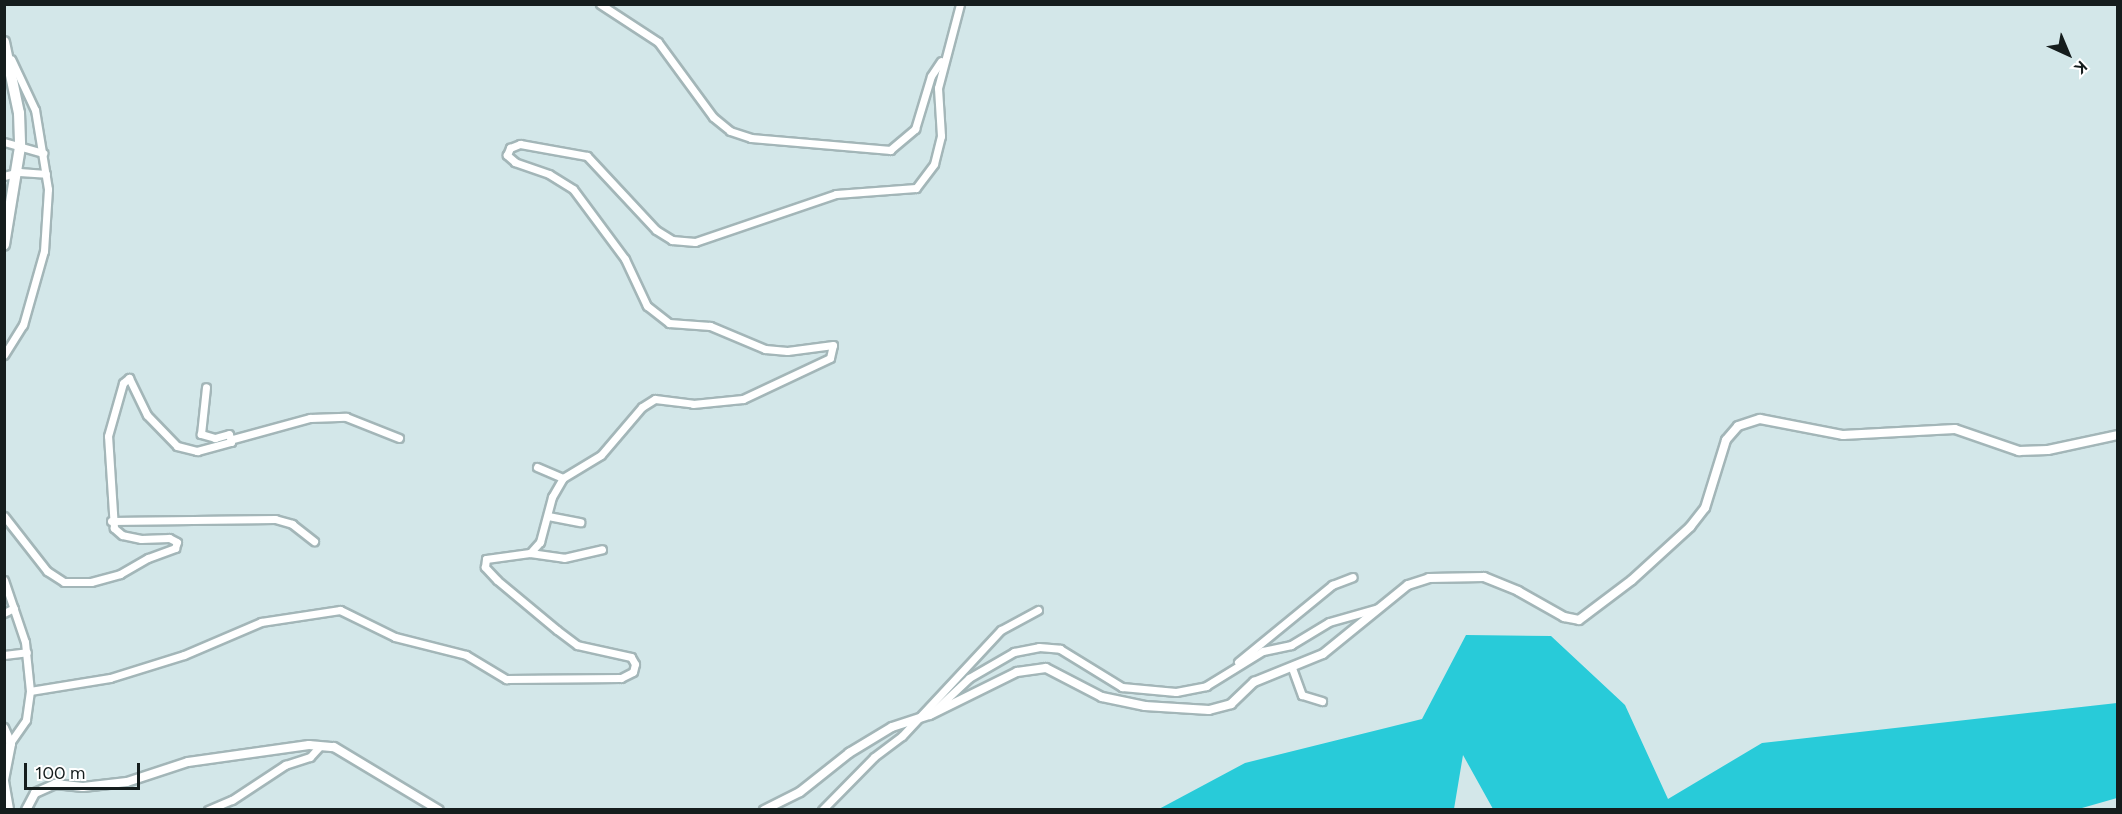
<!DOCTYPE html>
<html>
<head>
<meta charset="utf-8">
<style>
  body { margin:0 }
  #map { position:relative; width:2122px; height:814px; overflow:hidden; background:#d3e7e9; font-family:Figtree,sans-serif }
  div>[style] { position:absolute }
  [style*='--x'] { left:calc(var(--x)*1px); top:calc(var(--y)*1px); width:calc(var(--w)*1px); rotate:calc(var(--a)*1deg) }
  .forest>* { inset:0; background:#28cbd9 }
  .roads { filter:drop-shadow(2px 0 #a3b6b8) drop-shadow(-2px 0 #a3b6b8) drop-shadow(0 2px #a3b6b8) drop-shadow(0 -2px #a3b6b8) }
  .minor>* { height:7px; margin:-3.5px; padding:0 3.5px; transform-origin:3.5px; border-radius:3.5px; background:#fff }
  .tertiary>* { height:8px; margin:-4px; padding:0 4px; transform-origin:4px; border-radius:4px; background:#fff }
  .trunk>* { height:10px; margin:-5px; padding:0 5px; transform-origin:5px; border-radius:5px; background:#fff }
  span { translate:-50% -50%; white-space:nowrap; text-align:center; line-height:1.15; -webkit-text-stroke:4.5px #fff; paint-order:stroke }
  .frame { position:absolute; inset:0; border:6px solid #151d1d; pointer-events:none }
  .north { position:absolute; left:2038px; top:24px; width:60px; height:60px; -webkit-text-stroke:4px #fff; paint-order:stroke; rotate:136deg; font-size:16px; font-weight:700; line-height:24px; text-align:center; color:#151d1d }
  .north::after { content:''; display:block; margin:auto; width:21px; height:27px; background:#151d1d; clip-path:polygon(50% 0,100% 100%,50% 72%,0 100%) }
  .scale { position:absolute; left:24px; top:763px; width:116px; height:27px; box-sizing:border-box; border:3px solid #151d1d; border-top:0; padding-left:8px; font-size:18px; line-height:21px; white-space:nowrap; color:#151d1d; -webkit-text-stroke:4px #fff; paint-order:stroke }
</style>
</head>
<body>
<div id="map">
  <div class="forest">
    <div style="clip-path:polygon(1466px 635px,1551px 636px,1625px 705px,1668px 799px,1762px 743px,2117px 703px,2117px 798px,2075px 810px,1493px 809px,1463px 755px,1454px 809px,1159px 809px,1245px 763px,1422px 719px)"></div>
  </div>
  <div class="roads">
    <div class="minor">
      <div style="--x:600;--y:4;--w:69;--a:33.2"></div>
      <div style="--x:658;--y:42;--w:93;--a:53.7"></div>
      <div style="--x:713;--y:117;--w:22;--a:39"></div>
      <div style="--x:730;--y:131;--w:22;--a:18"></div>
      <div style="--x:751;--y:138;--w:140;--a:4.9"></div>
      <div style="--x:890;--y:150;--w:33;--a:-40"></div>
      <div style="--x:915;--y:129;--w:55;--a:-73.2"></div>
      <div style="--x:931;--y:76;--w:18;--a:-56"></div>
      <div style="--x:4;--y:142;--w:41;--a:15.8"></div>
      <div style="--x:4;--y:176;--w:16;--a:-15"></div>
      <div style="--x:19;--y:172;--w:27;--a:4"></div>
      <div style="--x:4;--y:355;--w:36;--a:-58"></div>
      <div style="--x:23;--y:325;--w:77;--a:-74.2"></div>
      <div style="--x:44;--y:251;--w:62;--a:-86.3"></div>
      <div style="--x:48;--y:189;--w:80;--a:-99.3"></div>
      <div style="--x:35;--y:110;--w:56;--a:-115.2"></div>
      <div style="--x:233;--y:439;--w:80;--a:-15.3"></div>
      <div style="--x:310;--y:418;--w:36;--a:-2"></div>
      <div style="--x:346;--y:417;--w:57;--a:21.6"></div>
      <div style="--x:537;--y:467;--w:28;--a:23"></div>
      <div style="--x:4;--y:516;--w:70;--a:52"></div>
      <div style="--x:47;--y:571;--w:20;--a:33"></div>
      <div style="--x:64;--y:582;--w:27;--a:0"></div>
      <div style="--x:91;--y:582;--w:30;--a:-15"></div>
      <div style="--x:120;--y:574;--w:32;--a:-30"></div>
      <div style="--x:148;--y:558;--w:29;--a:-20"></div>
      <div style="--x:175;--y:548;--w:6;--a:-72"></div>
      <div style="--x:177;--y:542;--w:9;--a:-153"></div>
      <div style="--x:169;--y:538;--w:28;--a:178"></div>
      <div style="--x:141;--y:539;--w:19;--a:-168"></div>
      <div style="--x:122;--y:535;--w:11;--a:-139"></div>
      <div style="--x:114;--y:528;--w:92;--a:-93.7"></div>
      <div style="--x:108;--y:436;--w:55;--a:-74.2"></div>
      <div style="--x:123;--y:383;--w:8;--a:-40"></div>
      <div style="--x:129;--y:378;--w:41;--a:64.1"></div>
      <div style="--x:147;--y:415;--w:43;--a:45.9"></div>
      <div style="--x:177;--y:446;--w:21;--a:14"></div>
      <div style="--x:197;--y:451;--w:35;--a:-15"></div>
      <div style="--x:231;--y:442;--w:8;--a:-104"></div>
      <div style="--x:229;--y:434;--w:15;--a:164"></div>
      <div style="--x:215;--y:438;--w:15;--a:-164"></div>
      <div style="--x:201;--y:434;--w:47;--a:-83.9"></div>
      <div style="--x:548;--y:516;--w:33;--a:11"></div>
      <div style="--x:111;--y:521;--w:164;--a:-0.7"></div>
      <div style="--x:275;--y:519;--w:18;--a:16"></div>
      <div style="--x:292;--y:524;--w:28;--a:38"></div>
      <div style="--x:530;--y:553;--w:34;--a:8"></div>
      <div style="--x:564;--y:558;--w:39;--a:-13"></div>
      <div style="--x:4;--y:580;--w:65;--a:71.3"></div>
      <div style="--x:25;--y:642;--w:49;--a:84.2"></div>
      <div style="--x:30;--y:691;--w:29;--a:98"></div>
      <div style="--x:26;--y:720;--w:39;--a:125"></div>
      <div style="--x:4;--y:613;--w:11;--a:-27"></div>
      <div style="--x:4;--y:655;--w:23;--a:-7"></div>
      <div style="--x:1238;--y:662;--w:122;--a:-39.3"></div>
      <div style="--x:1332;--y:585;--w:22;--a:-21"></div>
      <div style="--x:1292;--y:668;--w:29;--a:70"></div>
      <div style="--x:1302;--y:695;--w:21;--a:17"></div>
      <div style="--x:30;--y:691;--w:81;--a:-9.2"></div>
      <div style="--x:110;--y:678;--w:77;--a:-17.3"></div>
      <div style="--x:184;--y:655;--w:84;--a:-23.2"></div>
      <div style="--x:261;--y:622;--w:80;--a:-8.6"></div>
      <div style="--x:340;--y:610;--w:61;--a:26.1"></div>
      <div style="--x:395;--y:637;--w:73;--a:14.2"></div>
      <div style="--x:466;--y:655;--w:47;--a:31"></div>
      <div style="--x:506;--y:679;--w:115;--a:-0.5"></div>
      <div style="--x:621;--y:678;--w:13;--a:-27"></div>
      <div style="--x:633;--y:672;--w:8;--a:-76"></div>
      <div style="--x:635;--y:664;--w:8;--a:-120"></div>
      <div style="--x:631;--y:657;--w:55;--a:-167.5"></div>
      <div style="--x:577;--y:645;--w:25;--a:-143"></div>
      <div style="--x:557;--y:630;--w:78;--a:-140.2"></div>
      <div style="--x:497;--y:580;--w:18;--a:-133"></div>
      <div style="--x:485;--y:567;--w:8;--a:-83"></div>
      <div style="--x:486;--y:559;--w:44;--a:-7.8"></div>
      <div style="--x:530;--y:553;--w:15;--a:-48"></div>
      <div style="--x:540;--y:542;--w:47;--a:-75.1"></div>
      <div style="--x:552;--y:497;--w:22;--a:-60"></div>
      <div style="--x:563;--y:478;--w:44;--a:-31.2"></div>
      <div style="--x:601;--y:455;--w:63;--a:-49.5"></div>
      <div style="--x:642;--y:407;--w:15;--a:-32"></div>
      <div style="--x:655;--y:399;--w:38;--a:7"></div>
      <div style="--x:693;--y:404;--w:50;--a:-5.7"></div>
      <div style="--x:743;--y:399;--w:96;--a:-25.2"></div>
      <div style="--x:830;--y:358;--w:13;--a:-77"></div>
      <div style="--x:833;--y:345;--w:46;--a:172.6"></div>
      <div style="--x:787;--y:351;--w:22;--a:-175"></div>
      <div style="--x:765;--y:349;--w:60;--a:-157.3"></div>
      <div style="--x:710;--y:326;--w:41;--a:-175.8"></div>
      <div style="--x:669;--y:323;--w:28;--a:-142"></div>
      <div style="--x:647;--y:306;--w:52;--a:-115.1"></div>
      <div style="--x:625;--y:259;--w:87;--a:-126.6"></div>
      <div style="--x:573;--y:189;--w:28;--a:-148"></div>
      <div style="--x:549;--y:174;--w:36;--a:-161"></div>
      <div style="--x:515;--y:162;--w:11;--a:-139"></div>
      <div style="--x:507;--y:155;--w:8;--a:-67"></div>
      <div style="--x:510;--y:148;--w:11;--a:-22"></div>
      <div style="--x:520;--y:144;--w:68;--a:10.2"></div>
      <div style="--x:587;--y:156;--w:101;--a:47"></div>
      <div style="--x:656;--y:230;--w:19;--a:32"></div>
      <div style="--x:672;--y:240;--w:23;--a:5"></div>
      <div style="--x:695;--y:242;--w:149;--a:-18.8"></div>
      <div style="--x:836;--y:194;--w:80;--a:-4.3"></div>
      <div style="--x:916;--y:188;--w:30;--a:-53"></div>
      <div style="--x:934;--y:164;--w:29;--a:-76"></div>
      <div style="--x:941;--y:136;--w:48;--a:-93.6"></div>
      <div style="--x:938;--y:88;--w:87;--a:-75.3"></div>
      <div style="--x:934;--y:711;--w:48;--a:-43.3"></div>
      <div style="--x:969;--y:678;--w:52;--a:-30"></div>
      <div style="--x:1014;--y:652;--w:25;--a:-11"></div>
      <div style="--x:1039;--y:647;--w:21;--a:5"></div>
      <div style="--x:1060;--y:649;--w:73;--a:31.5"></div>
      <div style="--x:1122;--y:687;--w:54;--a:5.3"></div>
      <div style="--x:1176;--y:692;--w:31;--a:-11"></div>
      <div style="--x:1206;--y:686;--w:67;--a:-31.6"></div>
      <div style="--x:1263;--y:651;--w:29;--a:-12"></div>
      <div style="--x:1291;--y:645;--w:44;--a:-31.2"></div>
      <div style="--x:1329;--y:622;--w:51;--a:-15.9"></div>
      <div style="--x:208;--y:810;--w:26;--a:-23"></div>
      <div style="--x:232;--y:800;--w:64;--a:-33.4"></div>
      <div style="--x:285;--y:765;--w:26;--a:-18"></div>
      <div style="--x:310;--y:757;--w:15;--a:-48"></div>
      <div style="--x:822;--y:810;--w:74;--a:-45.5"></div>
      <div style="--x:874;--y:757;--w:35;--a:-37"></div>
      <div style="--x:902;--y:736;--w:145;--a:-47"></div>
      <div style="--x:1001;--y:630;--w:42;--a:-28.4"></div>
    </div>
    <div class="tertiary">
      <div style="--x:4;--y:728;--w:17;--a:66"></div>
      <div style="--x:11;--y:744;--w:37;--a:101"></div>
      <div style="--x:4;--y:781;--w:29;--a:80"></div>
      <div style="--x:26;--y:810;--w:19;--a:-62"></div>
      <div style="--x:35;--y:793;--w:22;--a:-24"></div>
      <div style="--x:55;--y:784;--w:28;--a:6"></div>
      <div style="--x:83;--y:787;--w:44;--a:-6.5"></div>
      <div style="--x:127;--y:782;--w:64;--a:-18.2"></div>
      <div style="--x:188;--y:762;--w:122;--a:-8"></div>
      <div style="--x:309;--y:745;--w:25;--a:5"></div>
      <div style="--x:334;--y:747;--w:122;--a:31"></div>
      <div style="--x:764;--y:810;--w:40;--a:-26.6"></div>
      <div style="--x:800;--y:792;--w:63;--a:-38.5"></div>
      <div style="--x:849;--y:753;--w:50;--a:-31.2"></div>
      <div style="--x:892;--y:727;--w:40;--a:-18"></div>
      <div style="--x:930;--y:715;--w:97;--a:-26.3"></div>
      <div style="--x:1017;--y:672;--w:29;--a:-8"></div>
      <div style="--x:1046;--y:668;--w:63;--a:27.4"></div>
      <div style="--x:1102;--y:697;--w:44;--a:11.8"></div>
      <div style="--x:1145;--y:706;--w:64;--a:3.6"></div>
      <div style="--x:1209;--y:710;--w:23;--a:-15"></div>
      <div style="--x:1231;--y:704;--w:32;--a:-44"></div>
      <div style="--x:1254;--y:682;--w:74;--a:-22.1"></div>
      <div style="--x:1323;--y:654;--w:109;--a:-39.1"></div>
      <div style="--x:1408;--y:585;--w:22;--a:-18"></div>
      <div style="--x:1429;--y:578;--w:55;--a:-1"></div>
      <div style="--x:1484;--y:577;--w:37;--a:22"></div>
      <div style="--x:1518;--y:591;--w:53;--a:29.5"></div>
      <div style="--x:1564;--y:617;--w:15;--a:11"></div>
      <div style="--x:1579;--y:620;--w:66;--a:-37"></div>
      <div style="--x:1632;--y:580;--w:79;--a:-42.4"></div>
      <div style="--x:1690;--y:527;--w:24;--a:-52"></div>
      <div style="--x:1705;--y:508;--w:71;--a:-72.8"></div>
      <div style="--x:1726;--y:440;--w:18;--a:-49"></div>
      <div style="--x:1738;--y:426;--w:23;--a:-18"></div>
      <div style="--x:1760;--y:419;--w:85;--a:10.9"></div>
      <div style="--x:1843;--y:435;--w:112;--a:-3.1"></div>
      <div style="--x:1955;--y:429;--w:68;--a:19"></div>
      <div style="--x:2019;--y:451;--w:29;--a:-2"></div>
      <div style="--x:2048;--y:450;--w:72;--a:-12.1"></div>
    </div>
    <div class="trunk">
      <div style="--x:4;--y:42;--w:73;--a:78.1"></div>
      <div style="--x:19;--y:113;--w:34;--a:88"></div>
      <div style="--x:20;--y:147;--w:99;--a:99.3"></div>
    </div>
  </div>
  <div class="frame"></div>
  <div class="north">K</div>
  <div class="scale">100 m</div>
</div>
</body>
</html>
